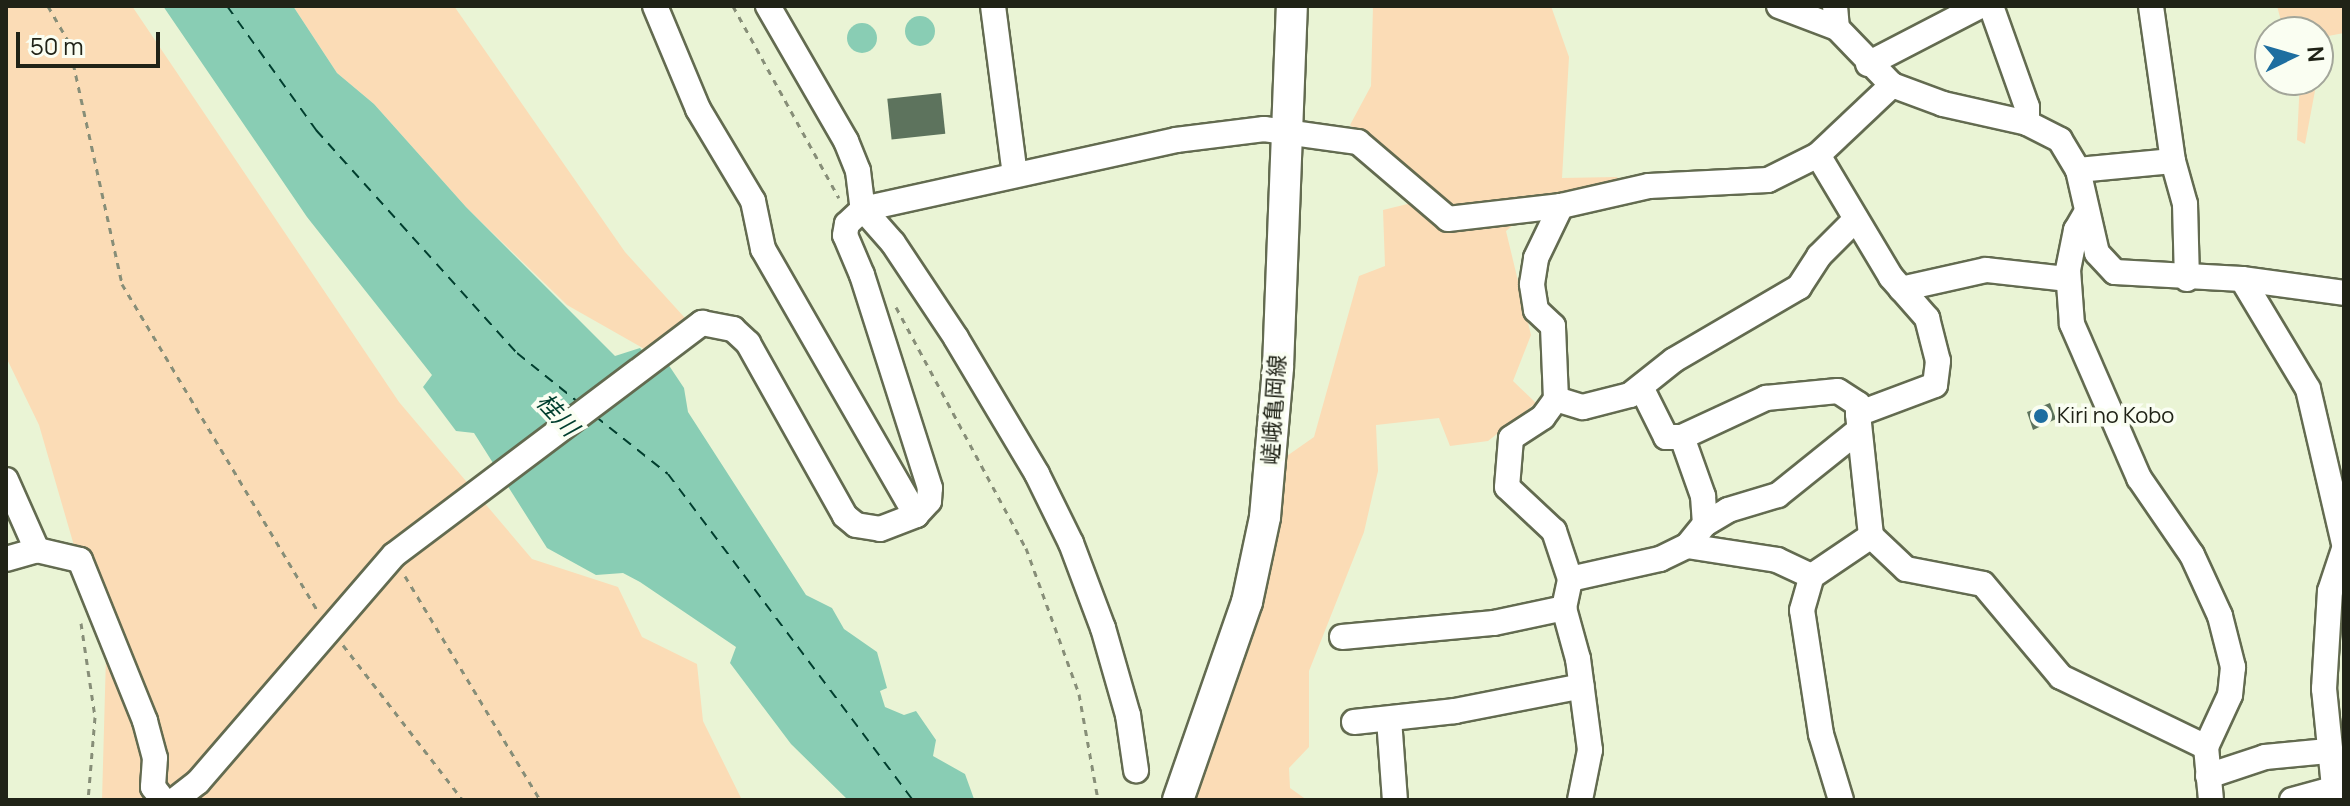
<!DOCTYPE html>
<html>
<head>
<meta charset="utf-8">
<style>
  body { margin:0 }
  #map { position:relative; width:2350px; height:806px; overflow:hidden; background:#eaf4d5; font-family:Manrope,"Noto Sans JP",sans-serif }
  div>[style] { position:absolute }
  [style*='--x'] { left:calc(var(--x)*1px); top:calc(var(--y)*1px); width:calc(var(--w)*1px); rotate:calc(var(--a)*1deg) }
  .green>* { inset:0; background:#fbdcb6 }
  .water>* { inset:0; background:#89cdb4 }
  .round { border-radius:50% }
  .ferry>* { height:2px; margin-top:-1px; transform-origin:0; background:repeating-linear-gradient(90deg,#003e2e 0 10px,transparent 0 18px) }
  .building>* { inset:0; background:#5d735d; transform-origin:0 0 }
  .path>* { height:3px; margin-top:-1.5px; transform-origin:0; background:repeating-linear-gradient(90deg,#878e78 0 6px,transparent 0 12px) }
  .roads { filter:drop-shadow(2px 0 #636b50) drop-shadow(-2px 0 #636b50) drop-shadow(0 2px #636b50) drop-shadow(0 -2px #636b50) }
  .minor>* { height:24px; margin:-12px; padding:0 12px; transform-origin:12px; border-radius:12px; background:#fff }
  .major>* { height:30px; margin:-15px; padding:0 15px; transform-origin:15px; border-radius:15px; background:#fff }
  .dots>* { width:22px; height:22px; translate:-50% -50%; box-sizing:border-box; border:4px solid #fafef2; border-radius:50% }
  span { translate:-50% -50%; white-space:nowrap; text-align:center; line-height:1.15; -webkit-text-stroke:7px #fafef2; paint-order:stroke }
  .street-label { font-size:22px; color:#202317 }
  .poi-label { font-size:22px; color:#202317 }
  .left { translate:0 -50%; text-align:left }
  .water-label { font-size:24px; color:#003e2e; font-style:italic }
  .frame { position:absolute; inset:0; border:8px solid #202317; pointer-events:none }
  .north { position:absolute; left:2254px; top:16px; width:80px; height:80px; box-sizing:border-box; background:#fafef2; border:2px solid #a3a69a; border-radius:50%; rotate:85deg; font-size:22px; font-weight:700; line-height:32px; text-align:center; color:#202317 }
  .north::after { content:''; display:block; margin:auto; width:28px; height:36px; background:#1e6ea0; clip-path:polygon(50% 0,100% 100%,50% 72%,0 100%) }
  .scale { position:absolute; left:16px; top:32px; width:144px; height:36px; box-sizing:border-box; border:4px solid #202317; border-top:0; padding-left:10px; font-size:24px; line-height:28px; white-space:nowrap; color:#202317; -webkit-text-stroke:6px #fafef2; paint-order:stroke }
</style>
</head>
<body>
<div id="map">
  <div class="green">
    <div style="clip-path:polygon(6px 6px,132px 6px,399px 402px,532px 559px,618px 587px,642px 637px,697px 664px,703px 721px,742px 800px,102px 800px,106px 656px,39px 425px,6px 357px)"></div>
    <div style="clip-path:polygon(293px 6px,454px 6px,625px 252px,685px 318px,648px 351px,567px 305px,466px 207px,374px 104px,337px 73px)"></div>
    <div style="clip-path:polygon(1373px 6px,1551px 6px,1569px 57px,1562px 178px,1617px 177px,1622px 188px,1543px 200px,1506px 231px,1531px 335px,1513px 381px,1536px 403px,1488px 441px,1450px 446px,1439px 418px,1376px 425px,1378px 471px,1364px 532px,1309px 671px,1309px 747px,1289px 768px,1290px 788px,1307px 800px,1201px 800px,1194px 797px,1263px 598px,1284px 458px,1314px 437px,1359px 276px,1385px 266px,1383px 210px,1432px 198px,1350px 125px,1371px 86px)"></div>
    <div style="clip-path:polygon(2277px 6px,2344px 6px,2344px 33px,2323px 37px,2318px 74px,2318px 32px,2284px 32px)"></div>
    <div style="clip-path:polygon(2300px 80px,2317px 80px,2305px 144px,2297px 140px)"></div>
  </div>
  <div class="water">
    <div style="clip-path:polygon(163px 6px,293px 6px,337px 73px,374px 104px,466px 207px,615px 356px,640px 348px,654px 364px,666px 361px,684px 388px,688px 412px,806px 595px,832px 608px,844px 629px,877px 652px,887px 688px,880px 691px,885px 707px,904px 715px,916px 711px,936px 740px,933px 756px,965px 774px,974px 799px,848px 800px,791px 744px,730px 663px,736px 647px,640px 582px,623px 573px,596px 575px,547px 548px,474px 433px,456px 431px,423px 387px,432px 375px,307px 217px)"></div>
    <div class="round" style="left:905px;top:16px;width:30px;height:30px"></div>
    <div class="round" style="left:847px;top:23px;width:30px;height:30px"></div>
  </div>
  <div class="ferry">
    <div style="--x:227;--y:6;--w:153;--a:54.3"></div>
    <div style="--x:316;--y:130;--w:300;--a:48"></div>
    <div style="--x:517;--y:353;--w:78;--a:38.8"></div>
    <div style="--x:595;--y:416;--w:93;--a:38.5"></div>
    <div style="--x:668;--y:474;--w:408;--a:53.1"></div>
  </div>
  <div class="building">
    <div style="left:941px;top:93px;width:41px;height:54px;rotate:84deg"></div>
    <div style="clip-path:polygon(2050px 403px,2056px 419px,2033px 430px,2027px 412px)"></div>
  </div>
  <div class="path">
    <div style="--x:48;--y:6;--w:39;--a:60"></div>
    <div style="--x:68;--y:40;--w:250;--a:77.5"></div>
    <div style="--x:122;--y:284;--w:380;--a:59.1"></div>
    <div style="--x:733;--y:6;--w:219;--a:61.1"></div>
    <div style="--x:896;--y:307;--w:274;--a:61.7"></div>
    <div style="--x:1026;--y:548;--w:155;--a:70"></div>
    <div style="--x:1079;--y:694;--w:108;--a:79.8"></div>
    <div style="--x:405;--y:576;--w:262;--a:58.9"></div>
    <div style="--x:81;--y:623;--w:95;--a:81.5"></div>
    <div style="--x:95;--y:717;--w:83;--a:94.8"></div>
    <div style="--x:343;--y:645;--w:196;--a:52.3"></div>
  </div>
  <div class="roads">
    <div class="minor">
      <div style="--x:655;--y:6;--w:112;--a:67.3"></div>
      <div style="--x:698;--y:109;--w:107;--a:59.1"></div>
      <div style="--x:753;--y:201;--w:49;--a:78.2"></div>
      <div style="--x:763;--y:249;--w:307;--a:60.1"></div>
      <div style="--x:768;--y:6;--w:156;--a:60"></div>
      <div style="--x:846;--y:141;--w:32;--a:68"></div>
      <div style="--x:858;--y:171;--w:38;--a:83"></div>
      <div style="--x:863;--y:209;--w:45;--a:48.6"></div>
      <div style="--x:893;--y:243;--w:114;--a:56.4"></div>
      <div style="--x:956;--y:338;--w:158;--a:59.2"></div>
      <div style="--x:1037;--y:474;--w:77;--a:63.8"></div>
      <div style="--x:1071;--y:543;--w:91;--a:69.4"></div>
      <div style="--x:1103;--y:628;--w:91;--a:74"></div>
      <div style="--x:1128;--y:715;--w:56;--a:81.7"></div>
      <div style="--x:993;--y:6;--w:170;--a:82.6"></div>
      <div style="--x:1779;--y:6;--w:62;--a:20.8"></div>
      <div style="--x:1835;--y:6;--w:22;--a:85"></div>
      <div style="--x:1837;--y:28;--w:79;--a:46"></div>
      <div style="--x:1892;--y:85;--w:54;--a:20.4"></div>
      <div style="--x:1943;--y:104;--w:86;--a:12.7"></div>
      <div style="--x:2027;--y:123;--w:37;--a:27"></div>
      <div style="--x:2060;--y:140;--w:35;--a:59"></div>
      <div style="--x:2078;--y:170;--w:85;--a:77.1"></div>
      <div style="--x:2097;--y:253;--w:26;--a:47"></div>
      <div style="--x:2115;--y:272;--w:127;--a:3.2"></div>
      <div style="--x:2242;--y:279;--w:103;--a:7.8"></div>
      <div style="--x:1991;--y:6;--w:107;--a:70.4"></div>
      <div style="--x:2027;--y:107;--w:16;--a:90"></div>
      <div style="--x:1868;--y:64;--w:126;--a:-27.4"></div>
      <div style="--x:1818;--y:155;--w:142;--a:59.1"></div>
      <div style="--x:1891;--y:277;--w:55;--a:48.7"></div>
      <div style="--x:1927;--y:318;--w:44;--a:75.7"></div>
      <div style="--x:1938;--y:361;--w:24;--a:97"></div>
      <div style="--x:1935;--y:385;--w:82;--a:159.4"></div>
      <div style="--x:1858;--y:414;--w:123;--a:83.9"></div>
      <div style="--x:1871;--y:536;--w:48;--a:43.3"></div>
      <div style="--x:1906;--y:569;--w:78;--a:11"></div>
      <div style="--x:1983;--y:584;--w:121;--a:50"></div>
      <div style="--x:2061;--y:677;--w:161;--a:25.8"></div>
      <div style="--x:2173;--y:161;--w:45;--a:74.4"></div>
      <div style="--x:2185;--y:204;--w:75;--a:88.5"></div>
      <div style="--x:2078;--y:170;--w:95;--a:-5.4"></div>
      <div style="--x:2173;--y:161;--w:157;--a:-98.1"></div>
      <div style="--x:2086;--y:213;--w:20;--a:120"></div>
      <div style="--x:2076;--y:230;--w:41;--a:101.3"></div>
      <div style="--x:2068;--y:270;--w:54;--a:85.8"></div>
      <div style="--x:2072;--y:324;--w:168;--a:66.5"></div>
      <div style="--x:2139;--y:478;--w:93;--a:55.5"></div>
      <div style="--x:2192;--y:555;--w:67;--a:65.3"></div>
      <div style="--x:2220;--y:616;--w:53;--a:75.7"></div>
      <div style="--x:2233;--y:667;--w:28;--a:96"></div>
      <div style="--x:2230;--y:695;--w:57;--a:114.8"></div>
      <div style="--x:2206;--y:747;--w:53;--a:84.6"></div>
      <div style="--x:2242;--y:279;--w:128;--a:59"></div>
      <div style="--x:2308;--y:389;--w:159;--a:76.9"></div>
      <div style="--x:1901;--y:289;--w:87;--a:-12.6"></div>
      <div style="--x:1986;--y:270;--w:82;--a:6.3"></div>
      <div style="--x:1641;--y:387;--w:56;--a:63.4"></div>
      <div style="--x:1666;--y:437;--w:16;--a:0"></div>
      <div style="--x:1682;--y:437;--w:93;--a:-24.9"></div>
      <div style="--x:1766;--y:398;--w:72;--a:-5.6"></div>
      <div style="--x:1838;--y:391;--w:24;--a:33"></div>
      <div style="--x:1858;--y:404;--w:10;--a:90"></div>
      <div style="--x:1556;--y:399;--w:28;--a:17"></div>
      <div style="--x:1583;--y:407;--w:49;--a:-14.3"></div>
      <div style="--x:1630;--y:395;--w:56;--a:-38.5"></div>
      <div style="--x:1674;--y:360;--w:145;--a:-30.3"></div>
      <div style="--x:1799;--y:287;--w:37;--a:-57"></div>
      <div style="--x:1819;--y:256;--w:52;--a:-45"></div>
      <div style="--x:1682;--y:437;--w:63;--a:70.4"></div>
      <div style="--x:1703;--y:496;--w:28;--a:86"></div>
      <div style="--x:6;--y:480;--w:77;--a:66.1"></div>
      <div style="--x:37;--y:550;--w:44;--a:13.1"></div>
      <div style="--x:80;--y:560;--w:174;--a:68"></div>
      <div style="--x:145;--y:721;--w:38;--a:75"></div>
      <div style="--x:155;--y:758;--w:29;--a:94"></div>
      <div style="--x:153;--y:787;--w:16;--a:52"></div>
      <div style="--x:1687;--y:546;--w:91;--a:8.8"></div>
      <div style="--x:1777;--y:560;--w:38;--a:25"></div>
      <div style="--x:6;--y:559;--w:32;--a:-16"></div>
      <div style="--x:1570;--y:579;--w:92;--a:-12.5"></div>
      <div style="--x:1660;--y:559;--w:30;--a:-26"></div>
      <div style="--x:1687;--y:546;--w:28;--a:-51"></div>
      <div style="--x:1705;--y:524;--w:27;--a:-31"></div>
      <div style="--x:1728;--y:510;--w:52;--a:-16.7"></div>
      <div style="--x:1778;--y:495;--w:102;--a:-38.7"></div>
      <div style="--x:1342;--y:637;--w:153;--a:-5.3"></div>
      <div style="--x:1494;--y:623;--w:72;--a:-12.1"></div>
      <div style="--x:1389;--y:719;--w:81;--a:85.8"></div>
      <div style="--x:1354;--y:722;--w:102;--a:-6.2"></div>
      <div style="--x:1455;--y:711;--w:129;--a:-11.1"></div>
      <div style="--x:2208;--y:776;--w:60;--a:-18.4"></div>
      <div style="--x:2265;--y:757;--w:63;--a:-5.4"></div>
      <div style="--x:2334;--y:787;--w:99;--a:-95.8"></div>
      <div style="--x:2324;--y:689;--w:98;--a:-86.5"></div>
      <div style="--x:2330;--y:591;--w:44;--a:-71.6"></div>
      <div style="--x:175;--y:800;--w:29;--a:-38"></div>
      <div style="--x:198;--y:782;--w:300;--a:-49.2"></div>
      <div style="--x:394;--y:555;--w:386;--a:-37"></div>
      <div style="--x:702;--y:323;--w:32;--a:11"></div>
      <div style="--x:733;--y:329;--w:21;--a:43"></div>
      <div style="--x:748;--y:343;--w:198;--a:60.7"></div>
      <div style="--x:845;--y:516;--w:14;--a:39"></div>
      <div style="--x:856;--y:525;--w:24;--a:9"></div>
      <div style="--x:880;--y:529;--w:39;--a:-21"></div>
      <div style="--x:916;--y:515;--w:19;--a:-47"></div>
      <div style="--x:929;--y:501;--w:13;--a:-86"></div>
      <div style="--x:930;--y:488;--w:224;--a:-107.7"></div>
      <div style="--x:862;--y:275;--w:43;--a:-113"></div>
      <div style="--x:845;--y:235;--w:11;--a:-80"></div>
      <div style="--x:847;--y:224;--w:22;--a:-43"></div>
      <div style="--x:863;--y:209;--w:321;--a:-12.4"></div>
      <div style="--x:1176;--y:140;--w:89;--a:-7.1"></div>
      <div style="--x:1264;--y:129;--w:95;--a:7.9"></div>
      <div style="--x:1358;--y:142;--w:118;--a:40.5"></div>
      <div style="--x:1448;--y:219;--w:114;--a:-6.6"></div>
      <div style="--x:1580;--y:800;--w:51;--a:-78.7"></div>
      <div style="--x:1590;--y:750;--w:92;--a:-97.5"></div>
      <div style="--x:1578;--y:659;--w:53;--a:-105.4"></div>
      <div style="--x:1564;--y:608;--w:30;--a:-78"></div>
      <div style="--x:1570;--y:579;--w:51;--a:-108.4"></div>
      <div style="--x:1554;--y:531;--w:64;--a:-136.9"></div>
      <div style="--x:1507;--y:487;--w:49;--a:-85.3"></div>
      <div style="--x:1511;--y:438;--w:38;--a:-33"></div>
      <div style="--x:1543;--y:417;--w:22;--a:-54"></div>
      <div style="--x:1556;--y:399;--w:73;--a:-92.4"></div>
      <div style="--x:1553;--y:326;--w:23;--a:-137"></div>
      <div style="--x:1536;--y:310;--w:26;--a:-99"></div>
      <div style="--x:1532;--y:284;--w:26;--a:-81"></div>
      <div style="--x:1536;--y:258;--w:58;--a:-64.3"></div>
      <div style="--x:1561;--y:206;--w:90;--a:-12.8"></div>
      <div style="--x:1649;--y:186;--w:119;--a:-2.9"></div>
      <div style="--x:1768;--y:180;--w:56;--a:-26.6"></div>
      <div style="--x:1818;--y:155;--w:102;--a:-43.4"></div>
      <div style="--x:1841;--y:800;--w:69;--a:-106.9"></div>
      <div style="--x:1821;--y:734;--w:125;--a:-98.7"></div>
      <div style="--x:1802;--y:610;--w:35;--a:-74"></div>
      <div style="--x:1812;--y:576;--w:71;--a:-34.1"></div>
      <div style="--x:2292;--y:800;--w:54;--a:-15.1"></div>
    </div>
    <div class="major">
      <div style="--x:1178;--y:800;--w:210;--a:-70.8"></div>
      <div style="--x:1247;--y:602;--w:87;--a:-78"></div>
      <div style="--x:1265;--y:517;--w:151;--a:-85"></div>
      <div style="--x:1278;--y:367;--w:361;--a:-87.8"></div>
    </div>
  </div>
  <div class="dots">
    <div style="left:2041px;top:416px;background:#1e6ea0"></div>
  </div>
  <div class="street-label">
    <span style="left:1274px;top:410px;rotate:-86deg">嵯峨亀岡線</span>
  </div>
  <div class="poi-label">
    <span class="left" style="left:2057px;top:416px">Kiri no Kobo</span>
  </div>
  <div class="water-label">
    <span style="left:558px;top:414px;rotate:47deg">桂川</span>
  </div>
  <div class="frame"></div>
  <div class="north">N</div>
  <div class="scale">50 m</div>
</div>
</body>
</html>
